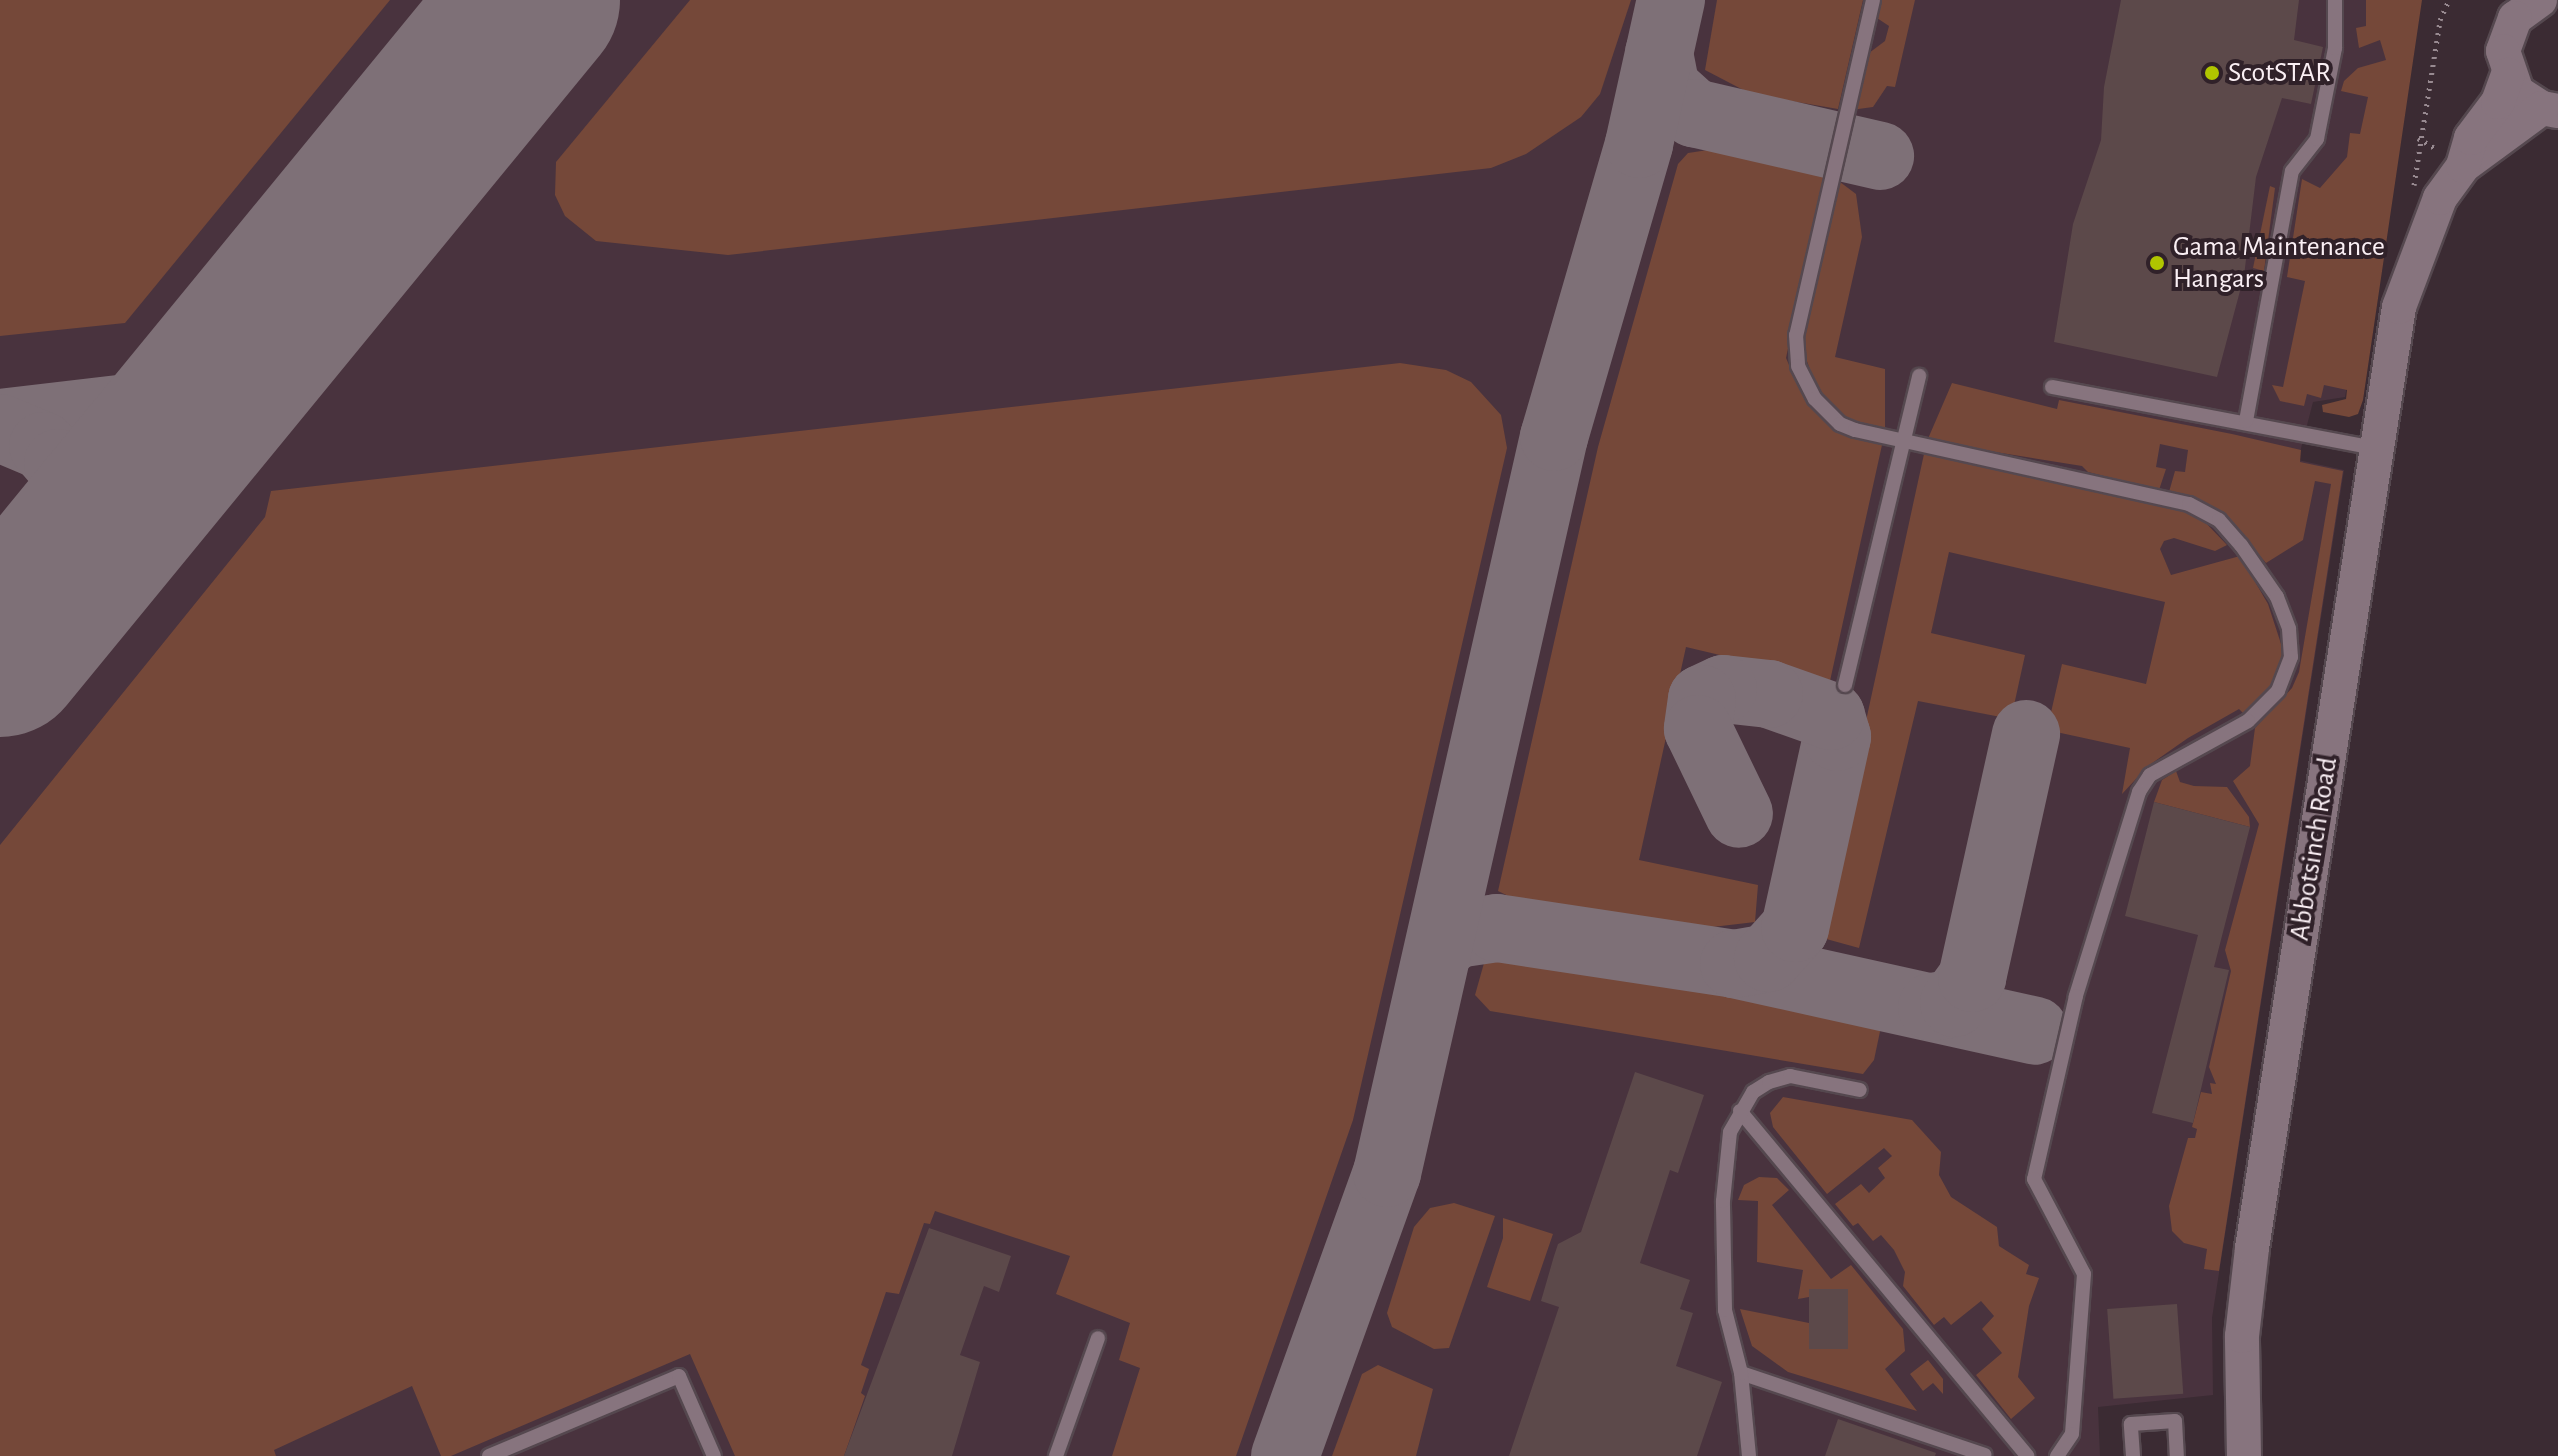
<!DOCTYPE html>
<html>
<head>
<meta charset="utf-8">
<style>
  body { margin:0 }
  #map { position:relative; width:2558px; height:1456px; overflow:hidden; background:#3b2b33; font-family:"Alegreya Sans",sans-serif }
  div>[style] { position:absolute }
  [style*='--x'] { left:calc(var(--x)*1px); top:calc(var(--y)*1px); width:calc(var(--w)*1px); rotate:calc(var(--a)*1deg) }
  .built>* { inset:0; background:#49333e }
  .green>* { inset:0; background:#754839 }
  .taxiway>* { height:68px; margin:-34px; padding:0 34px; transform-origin:34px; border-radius:34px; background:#7e7077 }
  .runway>* { height:172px; margin:-86px; padding:0 86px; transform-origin:86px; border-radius:86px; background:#7e7077 }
  .building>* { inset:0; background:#5c494a; transform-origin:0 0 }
  .path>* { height:5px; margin-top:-2.5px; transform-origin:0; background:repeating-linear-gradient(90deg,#988a91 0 2px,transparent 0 8px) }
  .roads { filter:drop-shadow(2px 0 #55484f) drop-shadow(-2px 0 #55484f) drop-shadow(0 2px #55484f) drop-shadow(0 -2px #55484f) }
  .service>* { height:14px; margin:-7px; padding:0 7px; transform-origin:7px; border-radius:7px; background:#87747e }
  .tertiary>* { height:34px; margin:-17px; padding:0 17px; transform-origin:17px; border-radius:17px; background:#87747e }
  .dots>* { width:22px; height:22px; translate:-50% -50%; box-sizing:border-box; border:4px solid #302129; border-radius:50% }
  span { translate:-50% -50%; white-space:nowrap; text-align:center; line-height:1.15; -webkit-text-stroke:8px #302129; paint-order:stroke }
  .poi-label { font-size:28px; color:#faeff4 }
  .left { translate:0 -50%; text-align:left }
  .street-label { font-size:28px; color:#faeff4 }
</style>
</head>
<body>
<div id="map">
  <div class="built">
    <div style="clip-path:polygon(0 0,2415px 0,2345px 397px,2313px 402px,2298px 460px,2344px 470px,2212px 1318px,2213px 1395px,2098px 1407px,2100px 1456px,0 1456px)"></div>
  </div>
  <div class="green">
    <div style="clip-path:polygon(0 0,390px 0,125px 323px,0 336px)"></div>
    <div style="clip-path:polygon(690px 0,1631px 0,1600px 94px,1581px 117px,1526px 154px,1491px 168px,728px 255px,596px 241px,565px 216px,555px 195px,556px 162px)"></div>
    <div style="clip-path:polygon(1717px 0,1863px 0,1838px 109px,1751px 94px,1705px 70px)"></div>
    <div style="clip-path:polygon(1880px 0,1915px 0,1895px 87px,1887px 86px,1873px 107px,1851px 110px,1869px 53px,1885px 41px,1889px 26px,1877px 18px)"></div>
    <div style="clip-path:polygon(2366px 0,2422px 0,2363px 400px,2358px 414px,2349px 417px,2323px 412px,2322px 405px,2346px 399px,2347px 390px,2324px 385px,2321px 398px,2307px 394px,2304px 406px,2280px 401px,2272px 385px,2283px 387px,2305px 281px,2287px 277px,2302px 179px,2320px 188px,2347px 157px,2350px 133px,2360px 134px,2368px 97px,2341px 91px,2344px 81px,2358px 68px,2386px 60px,2380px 40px,2359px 48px,2356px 28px,2366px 26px)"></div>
    <div style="clip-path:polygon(1708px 150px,1825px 175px,1786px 358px,1800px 390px,1820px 416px,1844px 434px,1882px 445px,1830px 681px,1686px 647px,1639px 860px,1758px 885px,1755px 922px,1687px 930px,1548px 915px,1498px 891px,1598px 447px,1678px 164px,1688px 153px)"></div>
    <div style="clip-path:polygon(1836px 179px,1856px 194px,1862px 237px,1835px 357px,1885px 369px,1885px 433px,1845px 418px,1830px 406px,1817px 389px,1804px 353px,1803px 337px)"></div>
    <div style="clip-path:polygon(2270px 186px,2275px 188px,2264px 271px,2253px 268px)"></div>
    <div style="clip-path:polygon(1400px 363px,1446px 370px,1471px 382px,1501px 415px,1507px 448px,1353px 1120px,1236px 1456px,1112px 1456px,1140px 1368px,1119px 1360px,1130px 1323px,1056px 1294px,1070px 1256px,935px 1211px,930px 1224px,924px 1223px,899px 1294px,886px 1292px,861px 1365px,869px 1369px,861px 1393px,865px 1396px,844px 1456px,735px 1456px,690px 1354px,451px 1456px,441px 1456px,412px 1386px,274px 1450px,276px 1456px,0 1456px,0 845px,265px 517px,271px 491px)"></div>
    <div style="clip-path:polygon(1952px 383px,2057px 409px,2059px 400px,2232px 434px,2301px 450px,2300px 462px,2343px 471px,2219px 1271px,2204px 1269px,2207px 1249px,2184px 1243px,2172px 1231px,2169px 1206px,2188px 1138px,2195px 1138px,2197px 1129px,2192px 1127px,2201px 1092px,2212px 1094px,2210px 1083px,2216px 1084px,2209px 1067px,2231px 971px,2225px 950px,2259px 824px,2233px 781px,2250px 766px,2255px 728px,2292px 688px,2299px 672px,2331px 484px,2315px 481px,2303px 540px,2266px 563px,2223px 513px,2169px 492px,2175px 471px,2185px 472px,2188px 450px,2160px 444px,2156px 467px,2166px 469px,2159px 490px,2088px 472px,2082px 466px,1927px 441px)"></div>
    <div style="clip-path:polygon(1924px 454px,2111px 493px,2187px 512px,2204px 521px,2227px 545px,2215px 551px,2174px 538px,2164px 541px,2160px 549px,2171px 575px,2240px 556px,2268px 604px,2285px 656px,2274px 682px,2243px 713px,2239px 709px,2188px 738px,2148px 766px,2122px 794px,2130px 748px,2047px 730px,2062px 664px,2146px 684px,2165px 602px,1949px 552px,1931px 633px,2025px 655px,2011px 719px,1918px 701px,1859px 948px,1819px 937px)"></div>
    <div style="clip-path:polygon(2176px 771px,2180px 782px,2194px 786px,2227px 787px,2249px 817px,2250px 827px,2154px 802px,2162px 780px)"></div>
    <div style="clip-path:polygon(1519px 955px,1875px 1010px,1882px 1022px,1874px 1060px,1863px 1074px,1490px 1011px,1475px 995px,1484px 963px)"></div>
    <div style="clip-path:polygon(1783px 1097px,1912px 1120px,1941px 1152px,1939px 1175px,1951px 1197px,1997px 1227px,1999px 1246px,2029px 1265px,2026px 1274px,2039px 1278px,2029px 1306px,2018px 1377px,2035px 1398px,2011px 1419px,1976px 1375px,2002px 1353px,1982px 1329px,1994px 1316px,1981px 1301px,1951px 1325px,1944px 1317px,1934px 1325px,1903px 1286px,1905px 1272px,1894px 1250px,1881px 1235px,1873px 1241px,1858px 1223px,1853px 1226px,1835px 1204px,1861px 1184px,1869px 1193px,1885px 1178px,1878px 1168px,1892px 1156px,1884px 1148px,1827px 1194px,1773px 1127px,1770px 1113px)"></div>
    <div style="clip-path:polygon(1759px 1177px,1777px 1178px,1789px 1190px,1772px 1205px,1831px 1279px,1851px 1265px,1903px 1329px,1905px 1351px,1885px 1369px,1917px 1411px,1788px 1372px,1752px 1346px,1740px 1309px,1809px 1323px,1810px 1349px,1848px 1348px,1848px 1289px,1809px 1289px,1809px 1297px,1798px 1299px,1803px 1270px,1757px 1262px,1758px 1201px,1738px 1200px,1744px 1185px)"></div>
    <div style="clip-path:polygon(1454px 1203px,1495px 1216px,1449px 1348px,1434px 1349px,1392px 1327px,1387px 1313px,1414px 1227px,1430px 1208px)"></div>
    <div style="clip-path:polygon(1503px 1218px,1553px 1234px,1530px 1301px,1487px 1287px,1503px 1238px)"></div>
    <div style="clip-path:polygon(1928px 1360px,1943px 1379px,1943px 1394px,1933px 1383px,1923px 1391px,1910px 1374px)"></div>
    <div style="clip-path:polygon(1378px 1365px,1433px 1389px,1416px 1456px,1332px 1456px,1362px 1374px)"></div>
  </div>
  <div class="taxiway">
    <div style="--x:1659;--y:53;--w:36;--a:79"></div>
    <div style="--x:1666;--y:88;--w:38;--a:42"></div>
    <div style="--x:1694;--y:113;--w:191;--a:13"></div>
    <div style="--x:0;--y:423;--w:154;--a:-6.7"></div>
    <div style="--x:153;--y:405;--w:41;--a:-18.4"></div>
    <div style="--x:192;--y:392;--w:38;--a:-33"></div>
    <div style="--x:224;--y:371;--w:51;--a:-46.6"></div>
    <div style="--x:0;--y:428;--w:47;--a:22.7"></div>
    <div style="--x:43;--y:446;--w:23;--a:49"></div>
    <div style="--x:58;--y:463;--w:39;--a:66"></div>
    <div style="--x:74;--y:499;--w:48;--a:91.2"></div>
    <div style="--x:73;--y:547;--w:51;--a:119.1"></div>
    <div style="--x:1439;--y:948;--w:22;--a:-39"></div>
    <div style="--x:1456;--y:934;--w:41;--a:-8.3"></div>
    <div style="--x:1497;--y:928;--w:240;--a:8.6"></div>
    <div style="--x:1734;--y:964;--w:308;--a:12.5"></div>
    <div style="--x:1734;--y:964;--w:35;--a:-10"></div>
    <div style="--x:1768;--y:958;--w:40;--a:-48"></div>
    <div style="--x:1795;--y:928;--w:196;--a:-77.6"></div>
    <div style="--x:1837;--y:737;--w:22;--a:-106"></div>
    <div style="--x:1831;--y:716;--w:66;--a:-160.5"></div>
    <div style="--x:1769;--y:694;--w:46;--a:-173.8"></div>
    <div style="--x:1723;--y:689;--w:23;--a:155"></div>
    <div style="--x:1702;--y:699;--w:30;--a:98"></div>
    <div style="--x:1698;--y:729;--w:94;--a:64.2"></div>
    <div style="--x:1932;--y:1007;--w:22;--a:-10"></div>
    <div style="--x:1954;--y:1003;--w:31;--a:-54"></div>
    <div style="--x:1972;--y:978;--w:250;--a:-77.5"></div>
    <div style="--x:1285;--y:1456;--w:301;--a:-70.2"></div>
    <div style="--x:1387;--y:1173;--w:755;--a:-77.22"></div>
    <div style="--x:1554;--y:437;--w:305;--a:-73.8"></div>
    <div style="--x:1639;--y:144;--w:148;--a:-77.5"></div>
  </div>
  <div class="runway">
    <div style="--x:0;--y:651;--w:842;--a:-50.64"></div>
  </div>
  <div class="building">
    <div style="clip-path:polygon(2121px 0,2299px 0,2294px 40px,2323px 47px,2311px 104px,2282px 98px,2256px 177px,2244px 276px,2217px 377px,2054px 342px,2073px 224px,2101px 140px,2104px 87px)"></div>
    <div style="clip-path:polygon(2154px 802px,2250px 827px,2214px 967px,2229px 970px,2193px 1123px,2152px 1113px,2198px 935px,2125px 916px)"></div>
    <div style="clip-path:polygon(1635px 1072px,1704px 1095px,1678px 1173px,1670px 1170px,1640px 1263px,1690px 1280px,1680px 1309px,1693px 1313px,1676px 1366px,1722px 1382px,1697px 1456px,1509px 1456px,1559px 1307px,1541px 1301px,1554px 1256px,1558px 1244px,1581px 1232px)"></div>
    <div style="clip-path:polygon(929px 1228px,1011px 1256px,999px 1292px,984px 1286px,960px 1355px,980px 1362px,952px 1456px,844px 1456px)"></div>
    <div style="left:1809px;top:1289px;width:39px;height:60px"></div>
    <div style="left:2177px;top:1304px;width:90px;height:70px;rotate:86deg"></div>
    <div style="clip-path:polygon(1838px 1419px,1936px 1453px,1935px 1456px,1825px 1456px)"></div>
  </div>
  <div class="path">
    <div style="--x:2418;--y:138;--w:23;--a:31"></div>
    <div style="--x:2414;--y:185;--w:167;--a:-81"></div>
    <div style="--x:2440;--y:20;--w:22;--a:-66"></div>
  </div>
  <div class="roads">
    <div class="service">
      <div style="--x:1873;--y:0;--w:344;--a:102.9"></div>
      <div style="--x:1796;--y:335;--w:31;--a:86"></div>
      <div style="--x:1798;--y:366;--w:37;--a:63"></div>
      <div style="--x:1815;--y:399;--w:35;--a:45"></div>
      <div style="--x:1840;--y:424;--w:16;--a:22"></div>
      <div style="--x:1855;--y:430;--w:342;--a:12.5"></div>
      <div style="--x:2189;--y:504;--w:34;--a:28"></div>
      <div style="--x:2219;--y:520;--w:33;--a:49"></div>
      <div style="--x:2241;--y:545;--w:63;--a:55.3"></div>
      <div style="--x:2277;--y:597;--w:34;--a:69"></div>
      <div style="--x:2289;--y:629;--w:28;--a:86"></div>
      <div style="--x:2291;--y:657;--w:36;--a:111"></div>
      <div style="--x:2278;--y:691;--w:42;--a:135"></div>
      <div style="--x:2248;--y:721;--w:112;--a:151.1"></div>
      <div style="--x:2150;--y:775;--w:20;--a:123"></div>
      <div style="--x:2139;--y:792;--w:214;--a:107.2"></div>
      <div style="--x:2076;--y:996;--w:188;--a:102.9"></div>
      <div style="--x:2034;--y:1179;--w:107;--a:62.2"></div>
      <div style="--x:2084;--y:1274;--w:160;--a:94.3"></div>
      <div style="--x:2072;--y:1434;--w:27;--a:124"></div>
      <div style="--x:2052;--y:387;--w:330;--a:10.7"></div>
      <div style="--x:2246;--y:421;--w:254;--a:-79.6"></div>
      <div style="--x:2292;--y:171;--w:41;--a:-52"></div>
      <div style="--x:2317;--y:139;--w:93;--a:-78.8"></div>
      <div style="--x:2335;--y:48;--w:48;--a:-90"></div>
      <div style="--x:1845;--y:685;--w:318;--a:-76.5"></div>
      <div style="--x:1740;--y:1111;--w:449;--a:50.2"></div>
      <div style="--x:1741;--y:1373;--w:257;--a:18.6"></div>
      <div style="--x:489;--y:1456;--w:206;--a:-22.8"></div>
      <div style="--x:679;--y:1376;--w:87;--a:66.4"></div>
      <div style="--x:1056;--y:1456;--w:125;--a:-70.4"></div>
      <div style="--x:1749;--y:1456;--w:83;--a:-95.5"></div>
      <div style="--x:1741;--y:1373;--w:65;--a:-104.3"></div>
      <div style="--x:1725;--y:1310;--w:109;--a:-91.1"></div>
      <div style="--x:1723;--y:1201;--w:69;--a:-84.2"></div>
      <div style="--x:1730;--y:1132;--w:46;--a:-60.1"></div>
      <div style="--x:1753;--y:1092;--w:19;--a:-32"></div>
      <div style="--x:1769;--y:1082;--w:22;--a:-16"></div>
      <div style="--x:1790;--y:1076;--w:71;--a:11.3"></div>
      <div style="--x:2133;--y:1456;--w:32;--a:-94"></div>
      <div style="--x:2131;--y:1424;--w:44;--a:-3.9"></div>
      <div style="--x:2175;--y:1421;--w:35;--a:87"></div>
    </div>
    <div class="tertiary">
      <div style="--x:2540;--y:0;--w:31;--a:144"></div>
      <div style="--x:2515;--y:18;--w:35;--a:110"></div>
      <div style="--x:2503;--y:51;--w:43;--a:71.1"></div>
      <div style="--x:2517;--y:92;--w:30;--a:33"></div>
      <div style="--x:2542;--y:108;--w:16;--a:11"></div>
      <div style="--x:2463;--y:166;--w:98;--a:-36.3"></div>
      <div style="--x:2244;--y:1456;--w:120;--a:-91"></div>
      <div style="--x:2242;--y:1336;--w:89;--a:-83.5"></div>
      <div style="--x:2252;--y:1248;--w:952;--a:-81.12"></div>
      <div style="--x:2399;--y:307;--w:116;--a:-69.4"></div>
      <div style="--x:2440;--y:198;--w:39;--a:-54"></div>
      <div style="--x:2463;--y:166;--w:29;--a:-74"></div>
      <div style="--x:2471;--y:138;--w:45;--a:-53.1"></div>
      <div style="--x:2498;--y:102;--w:29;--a:-70"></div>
    </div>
  </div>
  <div class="dots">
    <div style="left:2212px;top:73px;background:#b0c500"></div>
    <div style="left:2157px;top:263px;background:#b0c500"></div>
  </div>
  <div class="poi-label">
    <span class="left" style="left:2228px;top:73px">ScotSTAR</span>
    <span class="left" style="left:2173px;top:263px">Gama Maintenance<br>Hangars</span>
  </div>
  <div class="street-label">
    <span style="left:2314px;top:849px;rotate:-81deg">Abbotsinch Road</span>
  </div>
</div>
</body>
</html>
